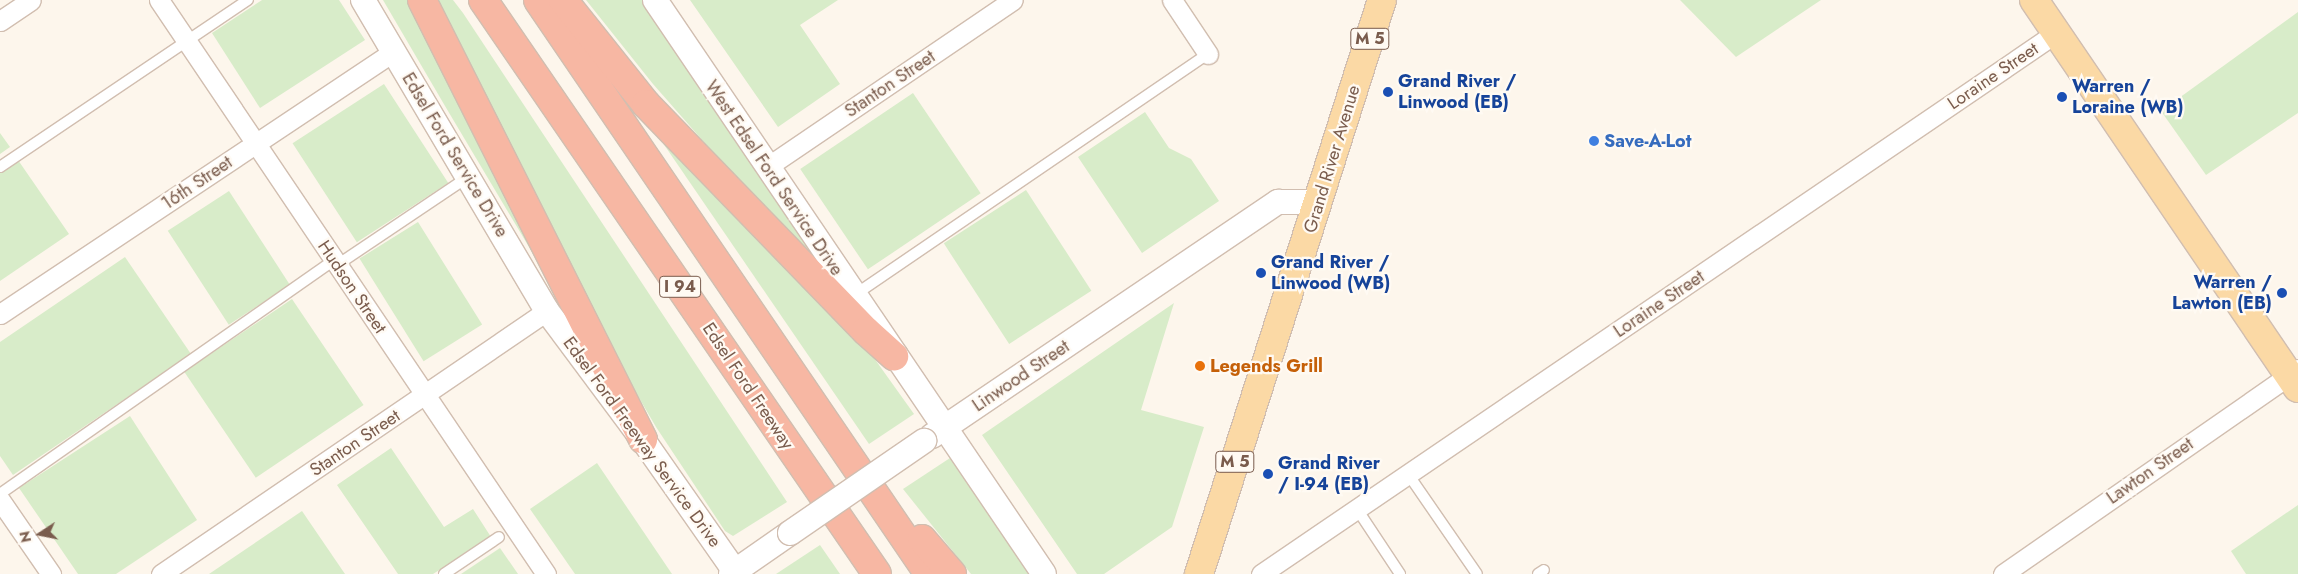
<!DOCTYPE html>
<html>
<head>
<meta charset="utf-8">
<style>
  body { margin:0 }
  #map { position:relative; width:2298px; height:574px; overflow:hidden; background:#fdf6ec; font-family:Jost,sans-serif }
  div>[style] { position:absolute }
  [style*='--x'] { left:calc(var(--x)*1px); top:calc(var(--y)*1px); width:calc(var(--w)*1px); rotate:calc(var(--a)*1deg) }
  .green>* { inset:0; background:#d8ecc9; transform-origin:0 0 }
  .roads { filter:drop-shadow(1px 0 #d1beb0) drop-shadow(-1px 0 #d1beb0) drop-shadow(0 1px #d1beb0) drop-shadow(0 -1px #d1beb0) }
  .service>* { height:10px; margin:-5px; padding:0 5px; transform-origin:5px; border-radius:5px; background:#fff }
  .minor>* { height:19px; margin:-9.5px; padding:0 9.5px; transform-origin:9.5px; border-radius:9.5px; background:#fff }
  .tertiary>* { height:24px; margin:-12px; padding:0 12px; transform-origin:12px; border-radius:12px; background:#fff }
  .primary>* { height:28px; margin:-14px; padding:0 14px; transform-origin:14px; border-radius:14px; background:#fbd9a5 }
  .motorway>* { height:28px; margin:-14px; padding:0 14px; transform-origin:14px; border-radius:14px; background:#f7b7a3 }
  .bridges { filter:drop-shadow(1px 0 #d1beb0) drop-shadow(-1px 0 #d1beb0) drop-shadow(0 1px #d1beb0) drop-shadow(0 -1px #d1beb0) }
  .tertiary-bridge>* { height:24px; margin:-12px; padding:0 12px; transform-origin:12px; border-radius:12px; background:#fff }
  .dots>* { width:14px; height:14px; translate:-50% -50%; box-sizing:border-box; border:2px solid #fffaf3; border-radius:50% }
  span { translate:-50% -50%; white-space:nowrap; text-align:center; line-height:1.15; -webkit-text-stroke:4.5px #fffaf3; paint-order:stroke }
  .shield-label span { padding:1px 4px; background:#fffaf3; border:1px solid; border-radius:4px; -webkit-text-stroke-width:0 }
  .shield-label { font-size:16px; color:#7a5c4d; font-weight:700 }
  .street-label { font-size:18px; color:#7a5c4d }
  .transit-label { font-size:18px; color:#164399; font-weight:700 }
  .left { translate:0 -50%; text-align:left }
  .right { translate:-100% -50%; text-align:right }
  .shop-label { font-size:18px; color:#366cbe; font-weight:700 }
  .food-label { font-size:18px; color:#c56008; font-weight:700 }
  .north { position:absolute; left:15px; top:509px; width:50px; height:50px; -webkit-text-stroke:4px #fffaf3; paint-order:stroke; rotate:259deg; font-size:14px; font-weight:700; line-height:20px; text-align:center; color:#7a5c4d }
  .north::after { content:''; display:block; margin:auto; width:18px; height:22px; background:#7a5c4d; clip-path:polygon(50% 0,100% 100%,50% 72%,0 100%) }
</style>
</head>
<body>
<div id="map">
  <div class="green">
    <div style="clip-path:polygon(262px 0,339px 0,365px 40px,260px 108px,212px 33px)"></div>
    <div style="clip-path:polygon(383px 0,415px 0,551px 284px,445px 106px)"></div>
    <div style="clip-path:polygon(435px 0,453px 0,463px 13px,787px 502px,733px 536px,725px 531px,656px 427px,624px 372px)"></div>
    <div style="clip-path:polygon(586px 0,643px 0,817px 258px,814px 260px,732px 174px,653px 84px)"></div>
    <div style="clip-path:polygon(690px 0,838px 0,800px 25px,840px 84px,778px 127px)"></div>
    <div style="clip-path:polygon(1680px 0,1821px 0,1736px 57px)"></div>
    <div style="clip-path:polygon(2298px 12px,2298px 113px,2206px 175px,2161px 111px)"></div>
    <div style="left:384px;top:84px;width:118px;height:109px;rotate:57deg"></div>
    <div style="left:913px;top:93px;width:121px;height:136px;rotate:56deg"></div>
    <div style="clip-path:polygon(630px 95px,854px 330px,914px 414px,869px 444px)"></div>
    <div style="clip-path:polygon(1145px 112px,1169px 148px,1191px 159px,1219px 201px,1142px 253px,1078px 157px)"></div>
    <div style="clip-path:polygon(0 133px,10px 147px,0 154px)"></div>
    <div style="clip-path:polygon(18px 160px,69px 234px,0 281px,0 173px)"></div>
    <div style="left:1026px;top:190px;width:120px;height:98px;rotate:57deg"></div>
    <div style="left:229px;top:191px;width:112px;height:73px;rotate:57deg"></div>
    <div style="left:418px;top:222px;width:121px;height:69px;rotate:58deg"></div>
    <div style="clip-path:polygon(125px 257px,191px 354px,13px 475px,0 456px,0 342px)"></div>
    <div style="left:292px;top:299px;width:128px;height:130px;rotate:56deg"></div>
    <div style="clip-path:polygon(1174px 303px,1141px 410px,1204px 427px,1172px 527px,1104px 574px,1077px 574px,982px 435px)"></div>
    <div style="clip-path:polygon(130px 416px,197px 520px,116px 574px,78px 574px,19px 488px)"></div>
    <div style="clip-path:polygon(391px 448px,444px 527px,473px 509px,491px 537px,433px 574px,398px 574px,337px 485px)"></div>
    <div style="clip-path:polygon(950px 458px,1029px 574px,971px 574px,903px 489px)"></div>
    <div style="clip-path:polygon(597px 463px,672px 574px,575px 574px,530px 509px)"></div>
    <div style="clip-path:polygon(2298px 505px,2298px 574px,2246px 574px,2231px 551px)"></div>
    <div style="clip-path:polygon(302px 511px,345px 574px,209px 574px)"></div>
    <div style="clip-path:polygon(820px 545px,840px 574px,776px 574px)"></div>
    <div style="clip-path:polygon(500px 548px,518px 574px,461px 574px)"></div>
  </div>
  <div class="roads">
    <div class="service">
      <div style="--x:0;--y:167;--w:299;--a:-34"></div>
      <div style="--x:337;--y:265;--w:158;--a:-33.9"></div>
      <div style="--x:853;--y:296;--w:430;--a:-34.3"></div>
      <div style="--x:1408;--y:474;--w:121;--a:55.4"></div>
      <div style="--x:0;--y:494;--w:408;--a:-35"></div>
      <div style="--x:1357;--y:509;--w:78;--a:56.5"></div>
      <div style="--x:444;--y:574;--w:66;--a:-33.9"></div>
      <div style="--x:1538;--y:574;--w:7;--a:-34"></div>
    </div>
    <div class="minor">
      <div style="--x:159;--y:0;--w:692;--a:56.01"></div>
      <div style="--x:1172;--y:0;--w:65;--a:56.3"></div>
      <div style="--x:0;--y:21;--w:37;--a:-34"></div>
      <div style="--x:767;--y:167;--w:297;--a:-34.2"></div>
      <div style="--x:0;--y:314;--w:472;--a:-33.7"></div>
      <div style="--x:0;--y:500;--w:90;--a:55.4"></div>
      <div style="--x:161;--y:574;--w:467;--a:-34.3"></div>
      <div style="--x:1261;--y:574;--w:962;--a:-34.24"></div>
      <div style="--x:2003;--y:574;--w:359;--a:-34.8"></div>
    </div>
    <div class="tertiary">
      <div style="--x:363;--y:0;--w:361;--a:59.4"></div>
      <div style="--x:547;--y:311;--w:161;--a:53.3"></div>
      <div style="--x:643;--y:440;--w:164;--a:55"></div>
      <div style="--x:655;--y:0;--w:693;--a:55.87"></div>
      <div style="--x:932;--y:436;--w:418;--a:-34.1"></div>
      <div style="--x:1278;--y:202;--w:41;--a:0"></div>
      <div style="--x:731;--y:574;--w:72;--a:-34.8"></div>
    </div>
    <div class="primary">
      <div style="--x:2034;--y:0;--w:469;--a:55.8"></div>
      <div style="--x:1199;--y:574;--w:602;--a:-72.32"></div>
    </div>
    <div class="motorway">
      <div style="--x:422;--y:0;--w:492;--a:63.3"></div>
      <div style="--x:483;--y:0;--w:696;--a:55.53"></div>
      <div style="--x:538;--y:0;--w:695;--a:55.74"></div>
      <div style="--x:563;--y:0;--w:133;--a:51.4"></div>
      <div style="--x:646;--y:104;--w:316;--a:45.9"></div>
      <div style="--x:866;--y:331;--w:38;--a:42"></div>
      <div style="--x:922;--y:539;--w:46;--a:49.4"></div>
    </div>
  </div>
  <div class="bridges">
    <div class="tertiary-bridge">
      <div style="--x:790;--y:533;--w:163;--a:-34.5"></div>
    </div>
  </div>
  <div class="dots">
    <div style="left:1388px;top:92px;background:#1a4fb4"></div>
    <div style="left:2062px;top:97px;background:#1a4fb4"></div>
    <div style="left:1594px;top:141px;background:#3f7fe0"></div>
    <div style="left:1261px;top:273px;background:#1a4fb4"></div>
    <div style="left:2282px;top:293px;background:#1a4fb4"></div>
    <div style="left:1200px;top:366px;background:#e8710a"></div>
    <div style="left:1268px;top:474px;background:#1a4fb4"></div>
  </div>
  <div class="shield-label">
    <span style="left:1370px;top:39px">M 5</span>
    <span style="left:680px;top:287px">I 94</span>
    <span style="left:1235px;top:462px">M 5</span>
  </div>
  <div class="street-label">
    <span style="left:1993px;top:76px;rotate:-34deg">Loraine Street</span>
    <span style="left:890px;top:84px;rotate:-34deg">Stanton Street</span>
    <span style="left:455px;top:155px;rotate:59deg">Edsel Ford Service Drive</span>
    <span style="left:1332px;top:159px;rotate:-73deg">Grand River Avenue</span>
    <span style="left:774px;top:178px;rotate:56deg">West Edsel Ford Service Drive</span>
    <span style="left:197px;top:183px;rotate:-34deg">16th Street</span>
    <span style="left:352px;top:287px;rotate:56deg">Hudson Street</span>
    <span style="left:1659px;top:304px;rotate:-34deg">Loraine Street</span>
    <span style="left:1021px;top:376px;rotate:-34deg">Linwood Street</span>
    <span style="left:748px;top:386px;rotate:56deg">Edsel Ford Freeway</span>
    <span style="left:642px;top:442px;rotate:54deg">Edsel Ford Freeway Service Drive</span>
    <span style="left:355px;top:443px;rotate:-34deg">Stanton Street</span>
    <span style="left:2150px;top:471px;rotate:-35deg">Lawton Street</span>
  </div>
  <div class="transit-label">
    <span class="left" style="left:1398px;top:92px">Grand River /<br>Linwood (EB)</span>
    <span class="left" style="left:2072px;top:97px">Warren /<br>Loraine (WB)</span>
    <span class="left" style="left:1271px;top:273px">Grand River /<br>Linwood (WB)</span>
    <span class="right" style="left:2272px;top:293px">Warren /<br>Lawton (EB)</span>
    <span class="left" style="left:1278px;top:474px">Grand River<br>/ I-94 (EB)</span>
  </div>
  <div class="shop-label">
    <span class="left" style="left:1604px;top:141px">Save-A-Lot</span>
  </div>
  <div class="food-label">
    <span class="left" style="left:1210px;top:366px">Legends Grill</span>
  </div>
  <div class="north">N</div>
</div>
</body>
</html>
